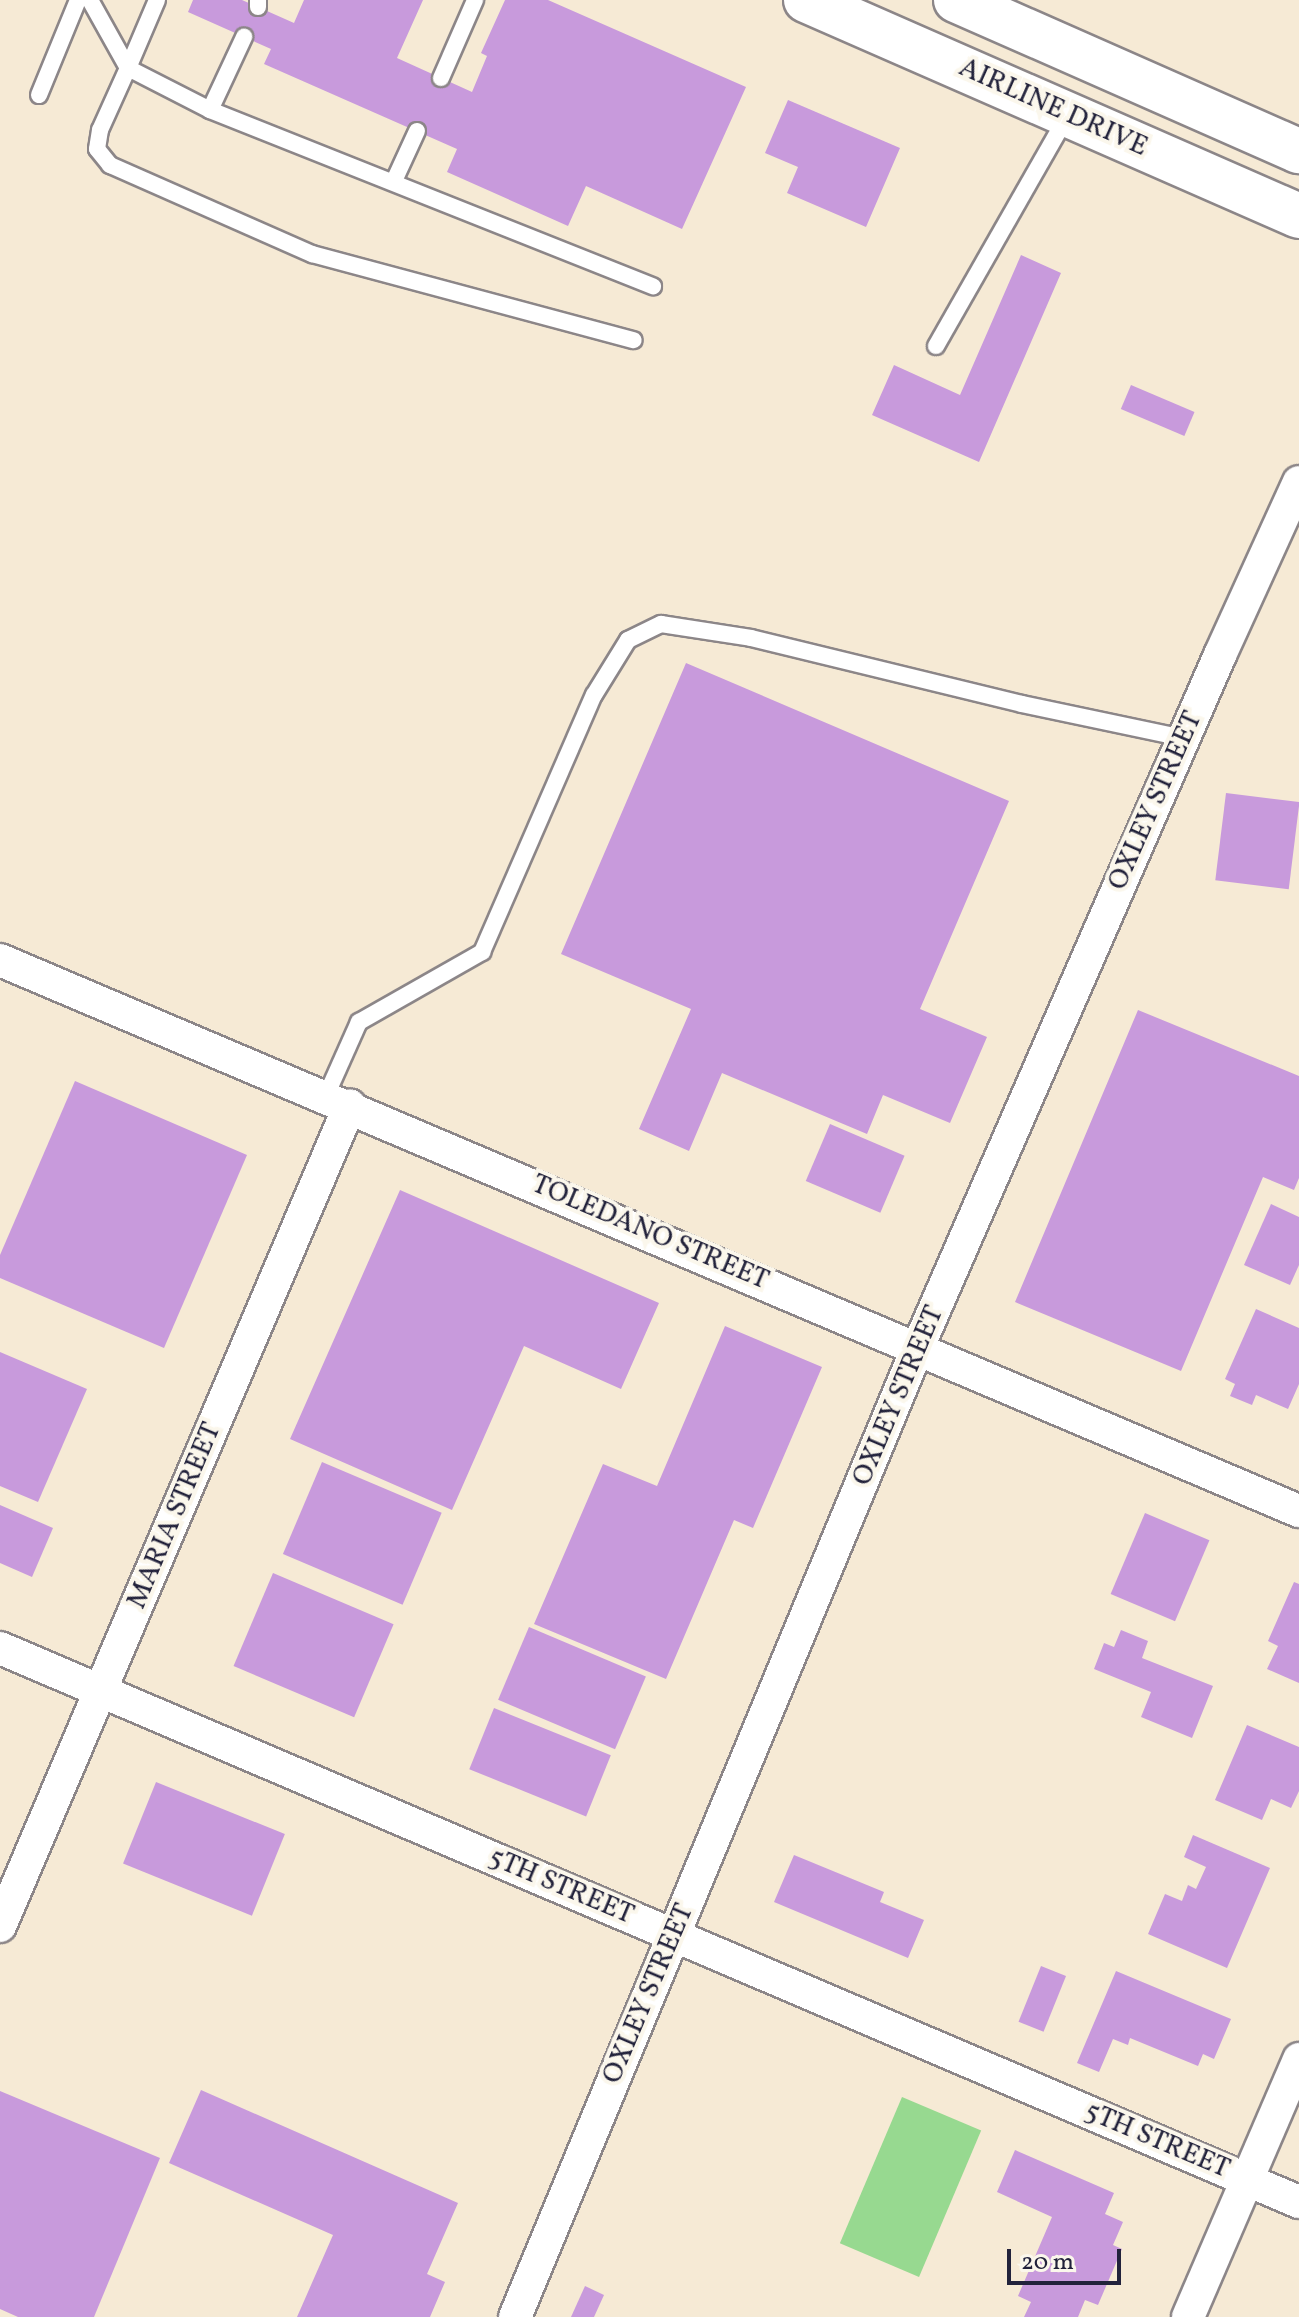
<!DOCTYPE html>
<html>
<head>
<meta charset="utf-8">
<style>
  body { margin:0 }
  #map { position:relative; width:1299px; height:2317px; overflow:hidden; background:#f6ead5; font-family:Vollkorn,serif }
  div>[style] { position:absolute }
  [style*='--x'] { left:calc(var(--x)*1px); top:calc(var(--y)*1px); width:calc(var(--w)*1px); rotate:calc(var(--a)*1deg) }
  .green>* { inset:0; background:#97d990; transform-origin:0 0 }
  .building>* { inset:0; background:#c89adc; transform-origin:0 0 }
  .roads { filter:drop-shadow(2px 0 #8c8688) drop-shadow(-2px 0 #8c8688) drop-shadow(0 2px #8c8688) drop-shadow(0 -2px #8c8688) }
  .service>* { height:16px; margin:-8px; padding:0 8px; transform-origin:8px; border-radius:8px; background:#fff }
  .minor>* { height:32px; margin:-16px; padding:0 16px; transform-origin:16px; border-radius:16px; background:#fff }
  .trunk>* { height:44px; margin:-22px; padding:0 22px; transform-origin:22px; border-radius:22px; background:#fff }
  span { translate:-50% -50%; white-space:nowrap; text-align:center; line-height:1.15; -webkit-text-stroke:8px #fbf7ec; paint-order:stroke }
  .street-label { font-size:28px; color:#22223b }
  .scale { position:absolute; left:1007px; top:2249px; width:114px; height:36px; box-sizing:border-box; border:4px solid #22223b; border-top:0; padding-left:10px; font-size:24px; line-height:28px; white-space:nowrap; color:#22223b; -webkit-text-stroke:6px #fbf7ec; paint-order:stroke }
</style>
</head>
<body>
<div id="map">
  <div class="green">
    <div style="left:902px;top:2097px;width:86px;height:159px;rotate:23deg"></div>
  </div>
  <div class="building">
    <div style="clip-path:polygon(193px 0,242px 0,294px 23px,304px 0,423px 0,397px 58px,472px 92px,487px 56px,481px 53px,505px 0,548px 0,746px 87px,682px 229px,586px 186px,568px 226px,447px 172px,457px 149px,264px 64px,271px 49px,188px 12px)"></div>
    <div style="clip-path:polygon(788px 100px,900px 148px,866px 227px,787px 193px,798px 167px,765px 153px)"></div>
    <div style="clip-path:polygon(1021px 255px,1061px 273px,979px 462px,872px 415px,894px 365px,960px 395px)"></div>
    <div style="left:1131px;top:385px;width:69px;height:26px;rotate:23deg"></div>
    <div style="clip-path:polygon(686px 663px,1009px 801px,920px 1009px,987px 1037px,950px 1123px,883px 1095px,867px 1134px,722px 1073px,689px 1151px,639px 1129px,691px 1009px,561px 954px)"></div>
    <div style="left:1226px;top:793px;width:74px;height:88px;rotate:7deg"></div>
    <div style="clip-path:polygon(1138px 1010px,1299px 1076px,1299px 1178px,1294px 1190px,1263px 1177px,1181px 1371px,1015px 1302px)"></div>
    <div style="clip-path:polygon(75px 1081px,247px 1155px,164px 1348px,0 1278px,0 1255px)"></div>
    <div style="left:830px;top:1124px;width:81px;height:62px;rotate:23deg"></div>
    <div style="clip-path:polygon(400px 1190px,659px 1303px,621px 1389px,524px 1346px,452px 1510px,290px 1439px)"></div>
    <div style="clip-path:polygon(1271px 1204px,1299px 1217px,1299px 1265px,1290px 1285px,1244px 1265px)"></div>
    <div style="clip-path:polygon(1256px 1309px,1299px 1328px,1299px 1384px,1288px 1409px,1256px 1395px,1252px 1405px,1230px 1396px,1235px 1384px,1225px 1379px)"></div>
    <div style="clip-path:polygon(725px 1326px,822px 1367px,753px 1528px,734px 1520px,666px 1679px,534px 1624px,603px 1464px,657px 1486px)"></div>
    <div style="clip-path:polygon(0 1352px,87px 1389px,38px 1502px,0 1486px)"></div>
    <div style="left:322px;top:1462px;width:130px;height:100px;rotate:23deg"></div>
    <div style="clip-path:polygon(0 1505px,53px 1528px,32px 1577px,0 1563px)"></div>
    <div style="left:1145px;top:1513px;width:70px;height:88px;rotate:23deg"></div>
    <div style="left:273px;top:1573px;width:131px;height:101px;rotate:23deg"></div>
    <div style="clip-path:polygon(1294px 1582px,1299px 1584px,1299px 1683px,1267px 1669px,1278px 1646px,1268px 1641px)"></div>
    <div style="left:529px;top:1627px;width:127px;height:79px;rotate:23deg"></div>
    <div style="clip-path:polygon(1121px 1630px,1148px 1641px,1142px 1658px,1213px 1686px,1192px 1738px,1141px 1717px,1151px 1692px,1094px 1669px,1104px 1643px,1114px 1647px)"></div>
    <div style="left:494px;top:1708px;width:126px;height:66px;rotate:22deg"></div>
    <div style="clip-path:polygon(1247px 1725px,1299px 1747px,1299px 1791px,1291px 1808px,1271px 1799px,1262px 1820px,1215px 1800px)"></div>
    <div style="left:156px;top:1782px;width:139px;height:88px;rotate:22deg"></div>
    <div style="clip-path:polygon(1193px 1835px,1270px 1868px,1227px 1968px,1148px 1934px,1165px 1894px,1182px 1901px,1188px 1885px,1196px 1889px,1206px 1867px,1184px 1857px)"></div>
    <div style="clip-path:polygon(794px 1855px,884px 1892px,880px 1902px,924px 1920px,908px 1958px,774px 1902px)"></div>
    <div style="left:1041px;top:1966px;width:27px;height:60px;rotate:22deg"></div>
    <div style="clip-path:polygon(1116px 1971px,1231px 2019px,1214px 2059px,1203px 2054px,1198px 2066px,1130px 2038px,1128px 2045px,1113px 2039px,1099px 2072px,1077px 2063px)"></div>
    <div style="clip-path:polygon(201px 2090px,458px 2203px,427px 2274px,445px 2282px,430px 2317px,297px 2317px,333px 2235px,169px 2163px)"></div>
    <div style="clip-path:polygon(0 2091px,160px 2158px,94px 2317px,18px 2317px,0 2309px)"></div>
    <div style="clip-path:polygon(1015px 2150px,1114px 2193px,1105px 2214px,1123px 2222px,1113px 2245px,1122px 2249px,1098px 2305px,1085px 2300px,1078px 2317px,1024px 2317px,1031px 2302px,1018px 2296px,1052px 2217px,997px 2192px)"></div>
    <div style="clip-path:polygon(585px 2286px,604px 2295px,594px 2317px,571px 2317px)"></div>
  </div>
  <div class="roads">
    <div class="service">
      <div style="--x:90;--y:0;--w:78;--a:60.8"></div>
      <div style="--x:128;--y:68;--w:68;--a:114.3"></div>
      <div style="--x:100;--y:130;--w:19;--a:99"></div>
      <div style="--x:97;--y:149;--w:21;--a:51"></div>
      <div style="--x:110;--y:165;--w:221;--a:23.8"></div>
      <div style="--x:312;--y:254;--w:333;--a:15"></div>
      <div style="--x:157;--y:0;--w:74;--a:113.1"></div>
      <div style="--x:128;--y:68;--w:92;--a:27.1"></div>
      <div style="--x:210;--y:110;--w:477;--a:21.7"></div>
      <div style="--x:258;--y:7;--w:7;--a:-90"></div>
      <div style="--x:441;--y:78;--w:85;--a:-66.4"></div>
      <div style="--x:39;--y:95;--w:103;--a:-67.7"></div>
      <div style="--x:210;--y:110;--w:81;--a:-65"></div>
      <div style="--x:394;--y:181;--w:55;--a:-65.3"></div>
      <div style="--x:936;--y:346;--w:265;--a:-60.3"></div>
      <div style="--x:326;--y:1096;--w:81;--a:-66"></div>
      <div style="--x:359;--y:1022;--w:142;--a:-29.6"></div>
      <div style="--x:482;--y:952;--w:280;--a:-66.5"></div>
      <div style="--x:594;--y:695;--w:65;--a:-58.3"></div>
      <div style="--x:628;--y:640;--w:37;--a:-26"></div>
      <div style="--x:661;--y:624;--w:91;--a:8.8"></div>
      <div style="--x:751;--y:638;--w:279;--a:13.7"></div>
      <div style="--x:1022;--y:704;--w:166;--a:11.9"></div>
    </div>
    <div class="minor">
      <div style="--x:0;--y:960;--w:1411;--a:22.99"></div>
      <div style="--x:0;--y:1648;--w:1412;--a:23.1"></div>
      <div style="--x:0;--y:1926;--w:892;--a:-66.91"></div>
      <div style="--x:515;--y:2317;--w:1050;--a:-67.44"></div>
      <div style="--x:918;--y:1347;--w:755;--a:-66.42"></div>
      <div style="--x:1220;--y:655;--w:190;--a:-65.5"></div>
      <div style="--x:1188;--y:2317;--w:281;--a:-66.7"></div>
    </div>
    <div class="trunk">
      <div style="--x:806;--y:0;--w:538;--a:23.66"></div>
      <div style="--x:956;--y:0;--w:375;--a:23.8"></div>
    </div>
  </div>
  <div class="street-label">
    <span style="left:1053px;top:108px;rotate:24deg">AIRLINE DRIVE</span>
    <span style="left:1156px;top:801px;rotate:-66deg">OXLEY STREET</span>
    <span style="left:650px;top:1233px;rotate:23deg">TOLEDANO STREET</span>
    <span style="left:899px;top:1396px;rotate:-67deg">OXLEY STREET</span>
    <span style="left:175px;top:1516px;rotate:-67deg">MARIA STREET</span>
    <span style="left:561px;top:1887px;rotate:23deg">5TH STREET</span>
    <span style="left:649px;top:1994px;rotate:-67deg">OXLEY STREET</span>
    <span style="left:1157px;top:2141px;rotate:23deg">5TH STREET</span>
  </div>
  <div class="scale">20 m</div>
</div>
</body>
</html>
